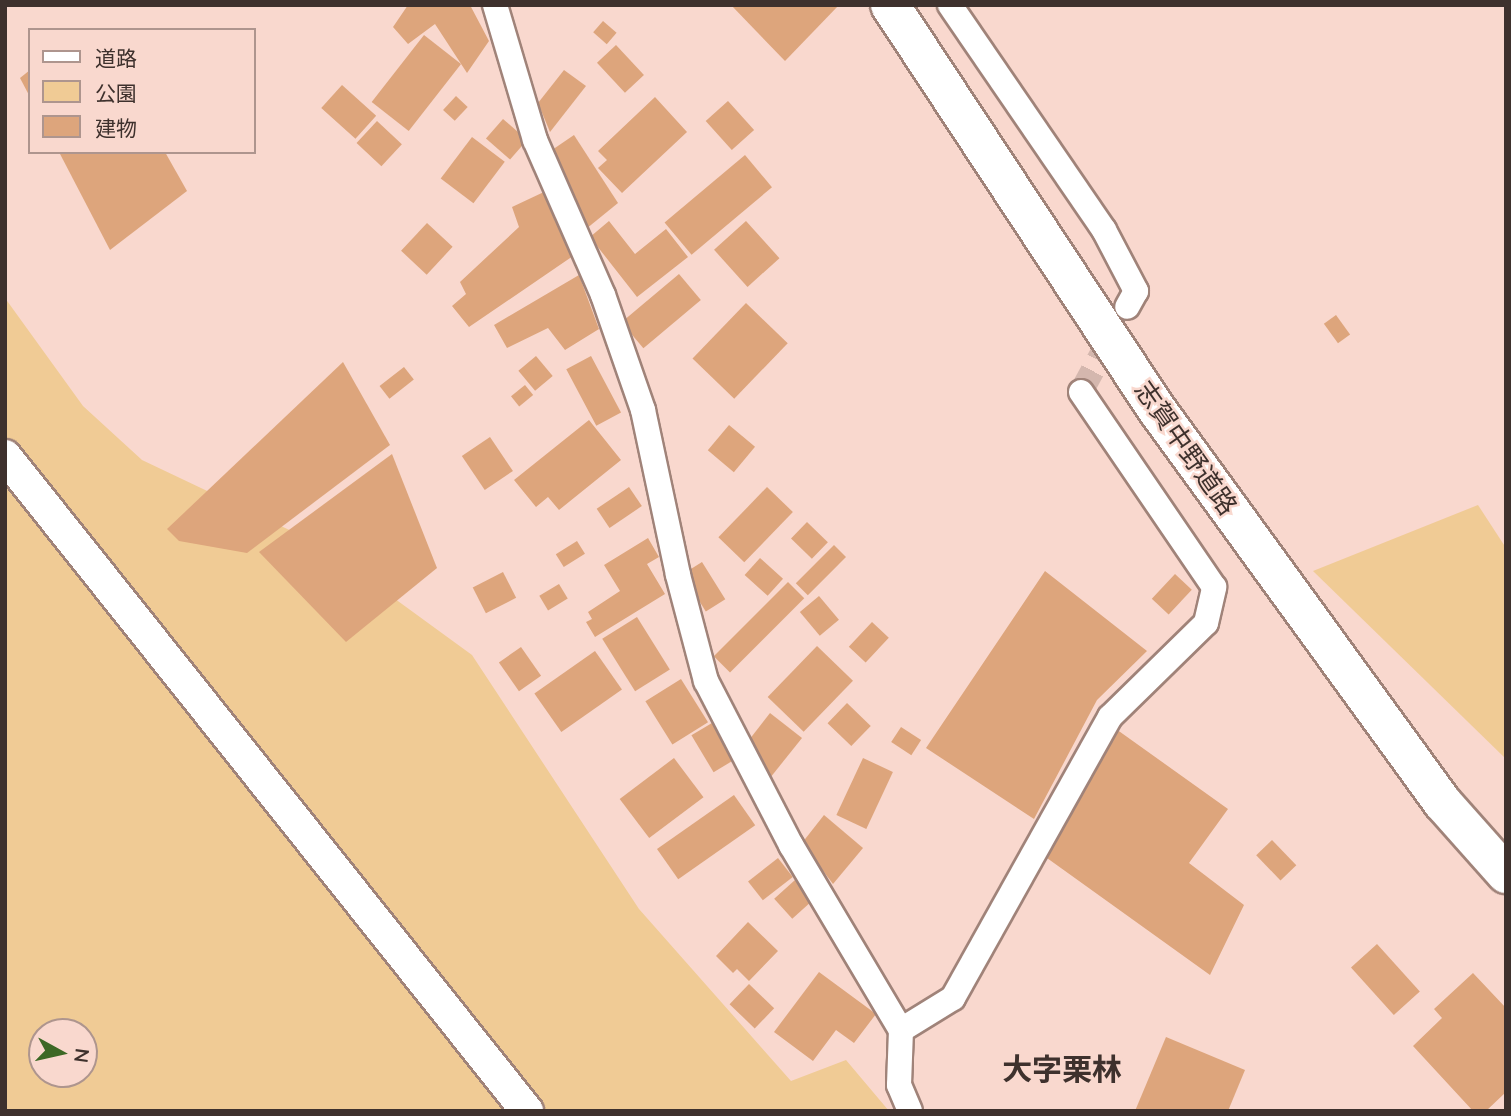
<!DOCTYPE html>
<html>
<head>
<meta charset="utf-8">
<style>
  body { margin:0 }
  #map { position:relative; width:1511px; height:1116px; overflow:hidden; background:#f9d8ce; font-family:Mulish,"Noto Sans JP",sans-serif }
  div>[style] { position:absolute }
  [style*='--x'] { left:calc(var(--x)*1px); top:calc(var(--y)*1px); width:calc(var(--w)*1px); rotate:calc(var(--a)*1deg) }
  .green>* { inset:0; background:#f0cb95 }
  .building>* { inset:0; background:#dda57c; transform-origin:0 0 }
  .minor-tunnel>* { height:24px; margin-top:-12px; transform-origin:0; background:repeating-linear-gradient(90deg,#d4b7ae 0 24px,transparent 0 36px) }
  .roads { filter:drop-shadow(2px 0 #a08379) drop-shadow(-2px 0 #a08379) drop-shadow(0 2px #a08379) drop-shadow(0 -2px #a08379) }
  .minor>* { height:24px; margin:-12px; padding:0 12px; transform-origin:12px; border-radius:12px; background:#fff }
  .tertiary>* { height:32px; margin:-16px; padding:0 16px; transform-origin:16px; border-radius:16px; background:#fff }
  .primary>* { height:38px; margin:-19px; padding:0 19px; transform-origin:19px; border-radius:19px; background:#fff }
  span { translate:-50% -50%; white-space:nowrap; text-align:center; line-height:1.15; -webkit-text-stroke:5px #f9d8ce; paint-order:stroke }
  .street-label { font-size:26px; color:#3e312d }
  .quarter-label { font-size:30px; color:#3e312d; font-weight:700 }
  .frame { position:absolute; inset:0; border:7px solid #3e312d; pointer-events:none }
  .legend { position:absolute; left:28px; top:28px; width:228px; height:126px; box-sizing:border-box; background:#f9d8ce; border:2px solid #ae958e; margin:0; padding:9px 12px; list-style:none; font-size:21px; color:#3e312d }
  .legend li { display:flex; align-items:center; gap:14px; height:35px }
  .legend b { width:35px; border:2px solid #ae958e }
  .north { position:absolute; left:28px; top:1018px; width:70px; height:70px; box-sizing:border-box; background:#f9d8ce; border:2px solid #ae958e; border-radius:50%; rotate:98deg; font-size:19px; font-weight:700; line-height:28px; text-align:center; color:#3e312d }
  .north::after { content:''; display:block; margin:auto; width:24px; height:32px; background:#3d6825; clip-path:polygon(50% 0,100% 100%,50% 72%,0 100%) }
</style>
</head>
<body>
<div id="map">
  <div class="green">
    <div style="clip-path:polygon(evenodd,5px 298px,83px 406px,142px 460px,321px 545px,472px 655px,639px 909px,791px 1081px,846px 1060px,889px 1111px,5px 1111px,5px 298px,42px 1032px,84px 1032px,84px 1074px,42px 1074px,42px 1032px)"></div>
    <div style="clip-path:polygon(1478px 505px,1506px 548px,1506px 759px,1313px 571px)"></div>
  </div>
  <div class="building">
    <div style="clip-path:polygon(408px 5px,470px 5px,489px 41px,467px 73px,435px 24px,408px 44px,393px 27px)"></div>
    <div style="clip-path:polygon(731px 5px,839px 5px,785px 61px)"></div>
    <div style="left:603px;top:21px;width:18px;height:15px;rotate:41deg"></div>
    <div style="left:424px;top:35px;width:47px;height:85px;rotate:38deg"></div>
    <div style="left:616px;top:45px;width:41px;height:26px;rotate:47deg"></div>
    <div style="clip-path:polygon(30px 70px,30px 97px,20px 78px)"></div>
    <div style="clip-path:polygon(564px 70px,586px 86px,550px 132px,538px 103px)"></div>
    <div style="left:342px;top:85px;width:46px;height:31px;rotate:42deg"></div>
    <div style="left:456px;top:96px;width:16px;height:19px;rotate:43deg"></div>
    <div style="clip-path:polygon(655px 97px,687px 132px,622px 193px,598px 168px,607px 160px,598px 151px)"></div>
    <div style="left:728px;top:101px;width:39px;height:30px;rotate:48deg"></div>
    <div style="left:503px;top:119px;width:32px;height:26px;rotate:41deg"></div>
    <div style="left:377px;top:121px;width:34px;height:30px;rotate:43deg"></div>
    <div style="clip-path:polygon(574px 135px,618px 203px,586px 229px,552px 150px)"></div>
    <div style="left:472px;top:137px;width:41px;height:52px;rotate:37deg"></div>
    <div style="clip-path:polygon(59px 152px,165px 152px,187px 191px,110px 250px)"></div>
    <div style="left:745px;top:155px;width:42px;height:105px;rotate:50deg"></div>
    <div style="clip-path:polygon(546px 191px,573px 256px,469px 327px,452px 306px,466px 294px,460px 282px,519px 227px,512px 207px)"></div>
    <div style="clip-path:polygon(609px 221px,635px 254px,666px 229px,688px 257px,637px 297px,590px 237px)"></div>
    <div style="left:746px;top:221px;width:50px;height:43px;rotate:48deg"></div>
    <div style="left:427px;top:223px;width:35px;height:38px;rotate:43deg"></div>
    <div style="left:679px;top:274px;width:34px;height:75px;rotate:50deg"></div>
    <div style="clip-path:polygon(579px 275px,599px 329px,565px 350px,548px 328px,507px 348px,494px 325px)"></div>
    <div style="left:746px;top:303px;width:58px;height:77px;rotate:44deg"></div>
    <div style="left:1336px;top:315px;width:24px;height:15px;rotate:54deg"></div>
    <div style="left:536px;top:356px;width:26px;height:23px;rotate:50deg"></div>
    <div style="left:591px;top:356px;width:64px;height:28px;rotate:62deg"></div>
    <div style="clip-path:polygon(343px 362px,390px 445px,247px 553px,179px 541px,167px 529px)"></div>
    <div style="left:404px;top:367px;width:16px;height:31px;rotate:52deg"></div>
    <div style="left:525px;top:385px;width:13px;height:18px;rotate:51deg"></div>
    <div style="clip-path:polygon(589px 420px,621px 460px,559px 510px,548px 497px,536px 507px,514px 480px)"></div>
    <div style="left:729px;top:425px;width:34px;height:33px;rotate:40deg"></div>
    <div style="left:490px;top:437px;width:41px;height:34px;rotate:56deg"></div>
    <div style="clip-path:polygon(392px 454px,437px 568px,346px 642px,259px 552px)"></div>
    <div style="left:629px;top:487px;width:23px;height:39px;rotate:56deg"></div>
    <div style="left:767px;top:487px;width:36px;height:70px;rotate:44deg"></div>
    <div style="left:807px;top:522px;width:29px;height:23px;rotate:44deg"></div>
    <div style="clip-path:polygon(648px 538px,659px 557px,647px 564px,665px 594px,595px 637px,586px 622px,592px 619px,588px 612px,620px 591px,604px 565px)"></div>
    <div style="left:577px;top:541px;width:15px;height:25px;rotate:58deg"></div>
    <div style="left:834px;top:545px;width:17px;height:54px;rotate:45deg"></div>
    <div style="left:760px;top:558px;width:31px;height:23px;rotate:42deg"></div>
    <div style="left:702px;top:562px;width:44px;height:23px;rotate:58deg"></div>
    <div style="clip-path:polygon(1045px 571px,1147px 651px,1097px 700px,1034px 819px,926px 748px)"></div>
    <div style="left:503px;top:572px;width:29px;height:34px;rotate:63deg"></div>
    <div style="left:1175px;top:574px;width:23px;height:34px;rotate:43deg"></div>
    <div style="left:788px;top:582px;width:23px;height:105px;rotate:45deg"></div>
    <div style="left:559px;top:584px;width:17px;height:23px;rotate:59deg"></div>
    <div style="left:819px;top:596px;width:31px;height:25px;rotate:50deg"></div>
    <div style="left:637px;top:617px;width:62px;height:41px;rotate:58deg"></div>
    <div style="left:872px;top:622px;width:23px;height:34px;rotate:43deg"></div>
    <div style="left:817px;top:646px;width:50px;height:71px;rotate:44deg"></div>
    <div style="left:521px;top:647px;width:35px;height:27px;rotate:55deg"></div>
    <div style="left:595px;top:651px;width:47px;height:74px;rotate:55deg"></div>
    <div style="left:681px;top:679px;width:51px;height:42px;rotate:58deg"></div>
    <div style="left:847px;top:703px;width:33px;height:28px;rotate:44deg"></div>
    <div style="clip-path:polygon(770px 713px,802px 738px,770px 778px,749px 740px)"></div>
    <div style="left:712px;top:723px;width:43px;height:24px;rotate:59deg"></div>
    <div style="left:901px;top:727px;width:24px;height:18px;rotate:33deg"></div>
    <div style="clip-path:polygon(1116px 729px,1228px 809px,1189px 863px,1244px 905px,1210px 975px,1040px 853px)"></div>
    <div style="left:674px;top:758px;width:49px;height:68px;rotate:53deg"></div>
    <div style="left:863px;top:758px;width:33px;height:63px;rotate:25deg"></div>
    <div style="left:734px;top:795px;width:37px;height:94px;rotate:55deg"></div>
    <div style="clip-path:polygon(824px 815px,863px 848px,833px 884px,802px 843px)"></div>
    <div style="left:1272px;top:840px;width:35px;height:22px;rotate:46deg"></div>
    <div style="left:778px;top:858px;width:24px;height:38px;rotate:52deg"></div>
    <div style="left:795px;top:880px;width:27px;height:28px;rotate:48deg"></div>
    <div style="clip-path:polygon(748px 922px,778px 951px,749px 981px,737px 969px,733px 973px,716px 956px)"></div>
    <div style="left:1377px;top:944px;width:64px;height:35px;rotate:48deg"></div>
    <div style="clip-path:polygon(819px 972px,876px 1014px,854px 1043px,836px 1030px,813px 1061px,774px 1032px)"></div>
    <div style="clip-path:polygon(1473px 973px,1506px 1008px,1506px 1092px,1486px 1111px,1473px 1111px,1413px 1046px,1442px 1018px,1434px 1009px)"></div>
    <div style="left:749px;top:984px;width:35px;height:28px;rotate:44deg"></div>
    <div style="clip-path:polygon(1166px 1037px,1245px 1070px,1228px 1111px,1135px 1111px)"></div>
  </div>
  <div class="minor-tunnel">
    <div style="--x:1081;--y:392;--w:72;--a:-61.6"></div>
  </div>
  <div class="roads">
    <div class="minor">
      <div style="--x:495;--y:5;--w:141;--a:73.5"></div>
      <div style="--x:535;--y:140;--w:169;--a:66.3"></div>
      <div style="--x:603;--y:295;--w:122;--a:70.8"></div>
      <div style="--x:643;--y:410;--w:169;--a:78"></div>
      <div style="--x:678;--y:575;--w:110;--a:75.2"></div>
      <div style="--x:706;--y:681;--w:185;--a:62.6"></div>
      <div style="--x:791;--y:845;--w:215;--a:59.3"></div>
      <div style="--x:901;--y:1030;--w:55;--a:92.1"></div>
      <div style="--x:899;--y:1085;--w:28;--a:67"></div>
      <div style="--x:950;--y:5;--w:273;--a:55.6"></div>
      <div style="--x:1104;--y:230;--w:69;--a:62.3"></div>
      <div style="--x:1136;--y:291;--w:18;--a:119"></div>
      <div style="--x:901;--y:1030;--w:61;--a:-31.6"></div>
      <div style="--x:953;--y:998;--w:322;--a:-60.8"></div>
      <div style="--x:1110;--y:717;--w:134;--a:-44.4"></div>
      <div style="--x:1206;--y:623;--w:37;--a:-77"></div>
      <div style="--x:1214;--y:587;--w:236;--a:-124.3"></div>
    </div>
    <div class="tertiary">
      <div style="--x:5;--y:456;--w:838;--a:51.45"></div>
    </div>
    <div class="primary">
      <div style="--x:890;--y:5;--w:486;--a:56.6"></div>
      <div style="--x:1158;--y:411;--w:485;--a:54"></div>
      <div style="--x:1443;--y:803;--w:95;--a:48.4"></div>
    </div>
  </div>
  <div class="street-label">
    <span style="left:1186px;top:448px;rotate:55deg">志賀中野道路</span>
  </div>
  <div class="quarter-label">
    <span style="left:1062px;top:1069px">大字栗林</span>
  </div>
  <div class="frame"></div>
  <ul class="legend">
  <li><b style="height:9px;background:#fff"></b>道路</li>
  <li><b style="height:19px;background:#f0cb95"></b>公園</li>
  <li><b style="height:19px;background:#dda57c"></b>建物</li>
  </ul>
  <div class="north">N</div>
</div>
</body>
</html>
